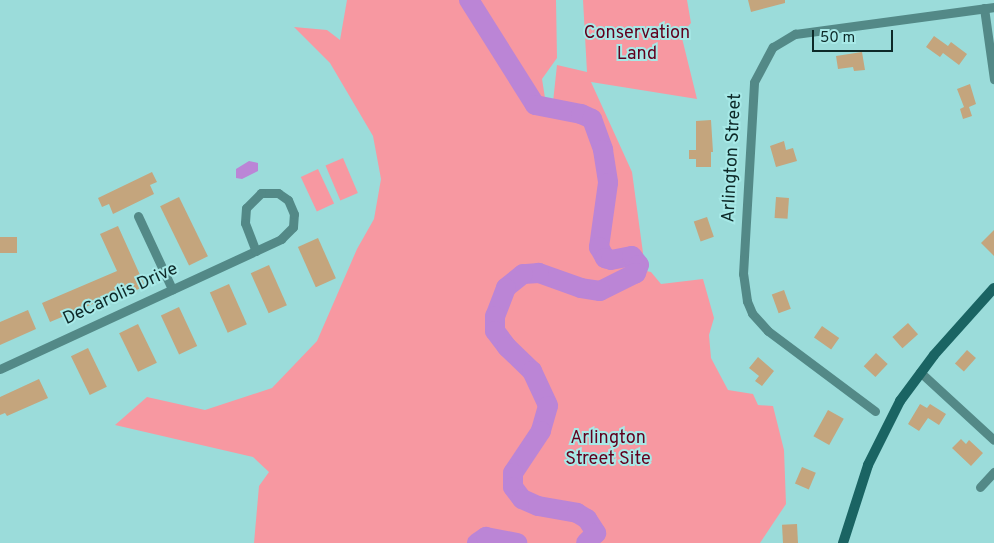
<!DOCTYPE html>
<html>
<head>
<meta charset="utf-8">
<style>
  body { margin:0 }
  #map { position:relative; width:994px; height:543px; overflow:hidden; background:#9bdcda; font-family:Overpass,sans-serif }
  div>[style] { position:absolute }
  [style*='--x'] { left:calc(var(--x)*1px); top:calc(var(--y)*1px); width:calc(var(--w)*1px); rotate:calc(var(--a)*1deg) }
  .green>* { inset:0; background:#f798a1; transform-origin:0 0 }
  .water>* { inset:0; background:#bb85d6 }
  .river>* { height:20px; margin:-10px; padding:0 10px; transform-origin:10px; border-radius:10px; background:#bb85d6 }
  .building>* { inset:0; background:#c4a57d; transform-origin:0 0 }
  .minor>* { height:9px; margin:-4.5px; padding:0 4.5px; transform-origin:4.5px; border-radius:4.5px; background:#538987 }
  .secondary>* { height:10px; margin:-5px; padding:0 5px; transform-origin:5px; border-radius:5px; background:#1a6463 }
  span { translate:-50% -50%; white-space:nowrap; text-align:center; line-height:1.15; -webkit-text-stroke:4px #a7e9e7; paint-order:stroke }
  .park-label { font-size:18px; color:#61001d }
  .street-label { font-size:18px; color:#0d2928 }
  .scale { position:absolute; left:812px; top:30px; width:81px; height:22px; box-sizing:border-box; border:2px solid #0d2928; border-top:0; padding-left:6px; font-size:15px; line-height:18px; white-space:nowrap; color:#0d2928; -webkit-text-stroke:4px #a7e9e7; paint-order:stroke }
</style>
</head>
<body>
<div id="map">
  <div class="green">
    <div style="clip-path:polygon(347px 0,556px 0,557px 58px,542px 79px,545px 98px,553px 102px,557px 65px,587px 72px,583px 0,687px 0,691px 23px,681px 34px,697px 99px,591px 82px,632px 172px,643px 253px,637px 269px,651px 272px,661px 284px,703px 279px,714px 318px,709px 335px,711px 358px,728px 390px,753px 394px,758px 405px,773px 406px,784px 450px,786px 504px,760px 543px,254px 543px,259px 486px,269px 472px,253px 457px,115px 425px,147px 397px,205px 410px,272px 388px,317px 341px,357px 249px,374px 219px,381px 179px,373px 136px,330px 63px,294px 27px,327px 30px,340px 40px)"></div>
    <div style="left:343px;top:158px;width:38px;height:19px;rotate:67deg"></div>
    <div style="left:318px;top:169px;width:38px;height:19px;rotate:65deg"></div>
  </div>
  <div class="water">
    <div style="clip-path:polygon(249px 161px,258px 163px,258px 171px,242px 179px,236px 178px,236px 169px)"></div>
  </div>
  <div class="river">
    <div style="--x:469;--y:0;--w:124;--a:57.8"></div>
    <div style="--x:535;--y:105;--w:47;--a:11.1"></div>
    <div style="--x:581;--y:114;--w:12;--a:24"></div>
    <div style="--x:592;--y:119;--w:33;--a:70"></div>
    <div style="--x:603;--y:150;--w:33;--a:81"></div>
    <div style="--x:608;--y:183;--w:65;--a:98"></div>
    <div style="--x:599;--y:247;--w:13;--a:61"></div>
    <div style="--x:605;--y:258;--w:6;--a:18"></div>
    <div style="--x:611;--y:260;--w:21;--a:-11"></div>
    <div style="--x:632;--y:256;--w:11;--a:52"></div>
    <div style="--x:639;--y:265;--w:9;--a:111"></div>
    <div style="--x:636;--y:273;--w:40;--a:153.4"></div>
    <div style="--x:600;--y:291;--w:19;--a:-171"></div>
    <div style="--x:581;--y:288;--w:45;--a:-160.3"></div>
    <div style="--x:539;--y:273;--w:16;--a:176"></div>
    <div style="--x:523;--y:274;--w:22;--a:141"></div>
    <div style="--x:506;--y:288;--w:30;--a:111"></div>
    <div style="--x:495;--y:316;--w:15;--a:90"></div>
    <div style="--x:495;--y:331;--w:20;--a:53"></div>
    <div style="--x:507;--y:347;--w:35;--a:44"></div>
    <div style="--x:532;--y:371;--w:38;--a:65"></div>
    <div style="--x:548;--y:406;--w:26;--a:106"></div>
    <div style="--x:541;--y:431;--w:50;--a:123.7"></div>
    <div style="--x:513;--y:473;--w:14;--a:90"></div>
    <div style="--x:513;--y:487;--w:15;--a:53"></div>
    <div style="--x:522;--y:499;--w:17;--a:24"></div>
    <div style="--x:538;--y:506;--w:40;--a:10"></div>
    <div style="--x:577;--y:513;--w:12;--a:31"></div>
    <div style="--x:587;--y:519;--w:17;--a:57"></div>
    <div style="--x:596;--y:533;--w:14;--a:135"></div>
    <div style="--x:477;--y:543;--w:11;--a:-34"></div>
    <div style="--x:486;--y:537;--w:32;--a:11"></div>
  </div>
  <div class="building">
    <div style="clip-path:polygon(748px 0,785px 0,785px 3px,751px 12px)"></div>
    <div style="clip-path:polygon(934px 36px,948px 46px,951px 42px,967px 54px,959px 65px,943px 53px,940px 57px,926px 47px)"></div>
    <div style="clip-path:polygon(862px 52px,865px 70px,854px 71px,853px 67px,838px 69px,836px 56px)"></div>
    <div style="clip-path:polygon(970px 84px,976px 104px,969px 107px,972px 116px,963px 119px,960px 109px,964px 107px,957px 89px)"></div>
    <div style="clip-path:polygon(711px 120px,713px 152px,711px 152px,711px 167px,696px 167px,696px 159px,689px 159px,689px 150px,696px 150px,696px 121px)"></div>
    <div style="clip-path:polygon(784px 141px,786px 150px,793px 148px,797px 161px,776px 167px,770px 146px)"></div>
    <div style="clip-path:polygon(152px 172px,157px 182px,150px 185px,154px 194px,113px 214px,109px 204px,102px 207px,98px 198px)"></div>
    <div style="left:179px;top:197px;width:66px;height:21px;rotate:64deg"></div>
    <div style="left:776px;top:197px;width:13px;height:21px;rotate:4deg"></div>
    <div style="left:707px;top:217px;width:21px;height:14px;rotate:71deg"></div>
    <div style="clip-path:polygon(118px 226px,145px 286px,128px 294px,126px 290px,50px 322px,42px 303px,117px 271px,100px 234px)"></div>
    <div style="clip-path:polygon(994px 230px,994px 256px,981px 243px)"></div>
    <div style="left:17px;top:237px;width:16px;height:17px;rotate:90deg"></div>
    <div style="left:318px;top:238px;width:44px;height:22px;rotate:66deg"></div>
    <div style="left:269px;top:265px;width:44px;height:20px;rotate:66deg"></div>
    <div style="left:229px;top:284px;width:44px;height:21px;rotate:66deg"></div>
    <div style="left:784px;top:290px;width:20px;height:13px;rotate:70deg"></div>
    <div style="left:179px;top:307px;width:43px;height:20px;rotate:65deg"></div>
    <div style="clip-path:polygon(28px 310px,36px 329px,0 345px,0 322px)"></div>
    <div style="left:908px;top:323px;width:15px;height:21px;rotate:48deg"></div>
    <div style="left:138px;top:324px;width:43px;height:21px;rotate:64deg"></div>
    <div style="left:822px;top:326px;width:21px;height:14px;rotate:35deg"></div>
    <div style="left:88px;top:348px;width:43px;height:19px;rotate:64deg"></div>
    <div style="left:967px;top:350px;width:12px;height:18px;rotate:42deg"></div>
    <div style="left:876px;top:353px;width:16px;height:18px;rotate:43deg"></div>
    <div style="clip-path:polygon(758px 357px,774px 371px,762px 386px,755px 381px,759px 376px,749px 368px)"></div>
    <div style="clip-path:polygon(39px 379px,48px 398px,7px 416px,5px 413px,0 415px,0 397px)"></div>
    <div style="clip-path:polygon(920px 404px,927px 408px,930px 404px,946px 414px,939px 425px,928px 418px,919px 431px,908px 424px)"></div>
    <div style="left:828px;top:410px;width:18px;height:30px;rotate:29deg"></div>
    <div style="clip-path:polygon(961px 439px,966px 444px,969px 440px,983px 453px,971px 466px,952px 448px)"></div>
    <div style="left:802px;top:467px;width:15px;height:18px;rotate:23deg"></div>
    <div style="left:797px;top:524px;width:19px;height:15px;rotate:87deg"></div>
  </div>
  <div class="minor">
    <div style="--x:984;--y:8;--w:72;--a:82"></div>
    <div style="--x:138;--y:216;--w:81;--a:65"></div>
    <div style="--x:0;--y:369;--w:310;--a:-24.8"></div>
    <div style="--x:281;--y:239;--w:17;--a:-45"></div>
    <div style="--x:293;--y:227;--w:13;--a:-86"></div>
    <div style="--x:294;--y:214;--w:15;--a:-113"></div>
    <div style="--x:288;--y:200;--w:12;--a:-145"></div>
    <div style="--x:278;--y:193;--w:17;--a:180"></div>
    <div style="--x:261;--y:193;--w:21;--a:135"></div>
    <div style="--x:246;--y:208;--w:15;--a:94"></div>
    <div style="--x:245;--y:223;--w:30;--a:69"></div>
    <div style="--x:920;--y:372;--w:100;--a:42.6"></div>
    <div style="--x:875;--y:411;--w:134;--a:-143.2"></div>
    <div style="--x:768;--y:331;--w:24;--a:-132"></div>
    <div style="--x:752;--y:313;--w:13;--a:-113"></div>
    <div style="--x:747;--y:301;--w:27;--a:-98"></div>
    <div style="--x:743;--y:274;--w:192;--a:-86.7"></div>
    <div style="--x:754;--y:82;--w:40;--a:-62"></div>
    <div style="--x:773;--y:47;--w:26;--a:-31"></div>
    <div style="--x:795;--y:34;--w:201;--a:-7.7"></div>
    <div style="--x:980;--y:487;--w:21;--a:-47"></div>
  </div>
  <div class="secondary">
    <div style="--x:843;--y:543;--w:82;--a:-72.2"></div>
    <div style="--x:868;--y:465;--w:72;--a:-63.4"></div>
    <div style="--x:900;--y:401;--w:57;--a:-53.5"></div>
    <div style="--x:934;--y:355;--w:90;--a:-48.2"></div>
  </div>
  <div class="park-label">
    <span style="left:637px;top:45px">Conservation<br>Land</span>
    <span style="left:608px;top:450px">Arlington<br>Street Site</span>
  </div>
  <div class="street-label">
    <span style="left:733px;top:158px;rotate:-87deg">Arlington Street</span>
    <span style="left:121px;top:295px;rotate:-25deg">DeCarolis Drive</span>
  </div>
  <div class="scale">50 m</div>
</div>
</body>
</html>
